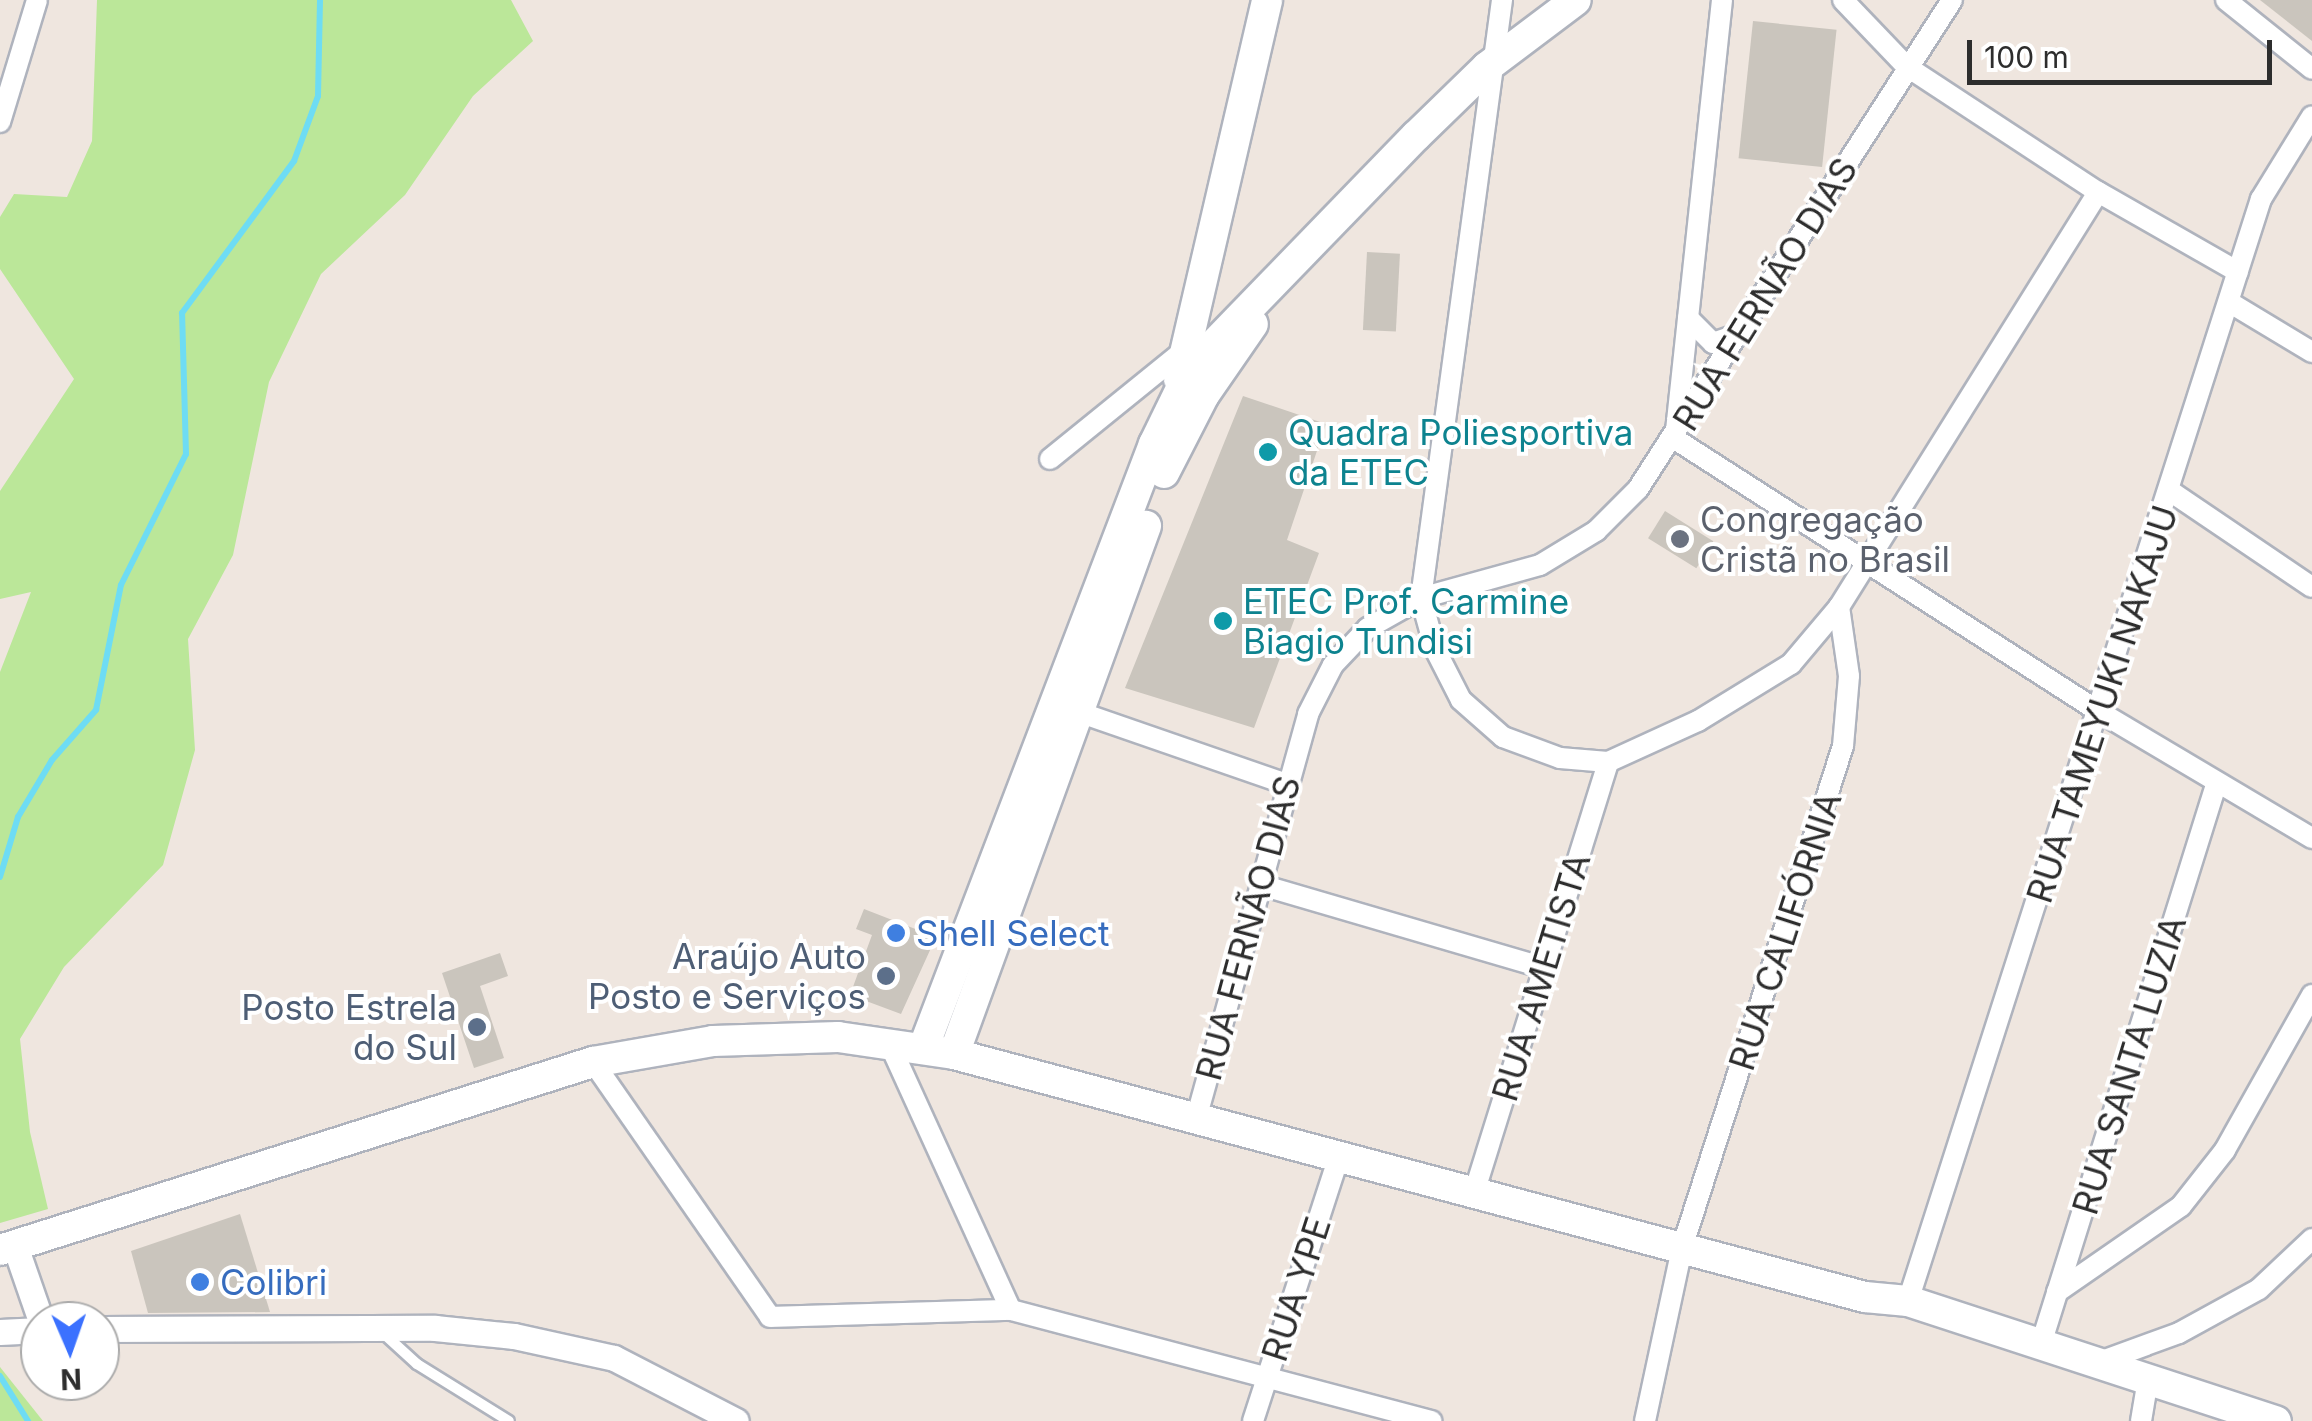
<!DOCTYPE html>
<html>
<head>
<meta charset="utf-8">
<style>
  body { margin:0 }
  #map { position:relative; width:2312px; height:1421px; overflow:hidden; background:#efe6df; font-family:Inter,sans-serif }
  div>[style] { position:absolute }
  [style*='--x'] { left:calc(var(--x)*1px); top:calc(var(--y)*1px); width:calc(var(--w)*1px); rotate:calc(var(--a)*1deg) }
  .green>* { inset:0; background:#bbe799 }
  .stream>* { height:6px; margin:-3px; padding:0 3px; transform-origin:3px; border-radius:3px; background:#6edcf4 }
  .building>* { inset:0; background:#cac5bd; transform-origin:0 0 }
  .roads { filter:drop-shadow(2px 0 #afb3bd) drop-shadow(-2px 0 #afb3bd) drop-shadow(0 2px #afb3bd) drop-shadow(0 -2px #afb3bd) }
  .service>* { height:10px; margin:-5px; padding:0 5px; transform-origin:5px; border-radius:5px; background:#fff }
  .minor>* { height:20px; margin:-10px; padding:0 10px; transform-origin:10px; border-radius:10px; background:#fff }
  .tertiary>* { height:25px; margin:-12.5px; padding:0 12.5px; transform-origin:12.5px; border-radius:12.5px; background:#fff }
  .secondary>* { height:30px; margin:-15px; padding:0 15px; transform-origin:15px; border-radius:15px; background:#fff }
  .dots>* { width:28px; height:28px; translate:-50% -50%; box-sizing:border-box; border:5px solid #fff; border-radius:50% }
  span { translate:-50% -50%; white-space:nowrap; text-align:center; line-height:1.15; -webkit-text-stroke:8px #fff; paint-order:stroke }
  .street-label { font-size:35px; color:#2d2d2d }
  .culture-label { font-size:35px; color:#0d838f }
  .left { translate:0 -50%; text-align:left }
  .worship-label { font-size:35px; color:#5b616d }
  .shop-label { font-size:35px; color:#366cbe }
  .service-label { font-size:35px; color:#4e5e75 }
  .right { translate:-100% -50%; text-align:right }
  .north { position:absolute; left:20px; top:1301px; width:100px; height:100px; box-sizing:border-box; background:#fff; border:2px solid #ababab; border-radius:50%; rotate:178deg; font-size:28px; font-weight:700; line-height:40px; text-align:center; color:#2d2d2d }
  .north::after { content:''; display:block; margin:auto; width:35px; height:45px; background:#3b71ff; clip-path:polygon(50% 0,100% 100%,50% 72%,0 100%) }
  .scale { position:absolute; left:1967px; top:40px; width:305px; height:45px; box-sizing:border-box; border:5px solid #2d2d2d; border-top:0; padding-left:12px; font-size:30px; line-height:35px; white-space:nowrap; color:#2d2d2d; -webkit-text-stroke:8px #fff; paint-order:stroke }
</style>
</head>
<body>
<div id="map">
  <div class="green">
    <div style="clip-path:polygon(97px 0,511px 0,533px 41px,473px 96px,405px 195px,321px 274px,269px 382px,233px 555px,188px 639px,195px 750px,163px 865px,64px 967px,20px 1039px,30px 1132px,48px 1209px,0 1223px,0 672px,31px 592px,0 599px,0 491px,74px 379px,0 269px,0 217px,14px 194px,67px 197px,92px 141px)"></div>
    <div style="clip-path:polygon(0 1367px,43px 1421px,0 1421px)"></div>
  </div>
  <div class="stream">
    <div style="--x:0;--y:877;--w:63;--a:-73.3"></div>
    <div style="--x:18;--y:817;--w:66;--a:-59.2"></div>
    <div style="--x:52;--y:760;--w:67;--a:-48.7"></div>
    <div style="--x:96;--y:710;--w:127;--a:-78.7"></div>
    <div style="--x:121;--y:585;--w:146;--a:-63.6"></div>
    <div style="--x:186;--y:454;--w:141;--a:-91.6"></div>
    <div style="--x:182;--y:313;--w:189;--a:-53.6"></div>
    <div style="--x:294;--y:161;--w:69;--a:-69.7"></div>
    <div style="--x:318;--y:96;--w:96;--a:-88.8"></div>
    <div style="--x:0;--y:1376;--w:53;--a:58.1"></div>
  </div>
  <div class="building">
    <div style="clip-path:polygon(2260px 0,2312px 0,2312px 41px)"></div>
    <div style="left:1753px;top:21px;width:84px;height:138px;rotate:6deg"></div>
    <div style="left:1367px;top:252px;width:33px;height:78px;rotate:3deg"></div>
    <div style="clip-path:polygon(1243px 396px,1326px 424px,1287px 540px,1319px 553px,1254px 728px,1125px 688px)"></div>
    <div style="left:1665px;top:511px;width:57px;height:32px;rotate:32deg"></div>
    <div style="clip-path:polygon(864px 909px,936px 937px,901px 1014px,850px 995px,872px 935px,856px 929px)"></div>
    <div style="clip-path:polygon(500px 953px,508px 976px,480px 986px,504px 1058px,474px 1068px,442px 973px)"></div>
    <div style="clip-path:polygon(240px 1214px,270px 1312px,148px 1313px,131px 1251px)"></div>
  </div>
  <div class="roads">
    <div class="service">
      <div style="--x:383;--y:1333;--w:46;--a:42.4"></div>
      <div style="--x:417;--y:1364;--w:108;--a:31.8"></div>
    </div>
    <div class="minor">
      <div style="--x:1502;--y:0;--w:603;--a:97.71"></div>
      <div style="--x:1421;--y:598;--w:53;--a:74.6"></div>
      <div style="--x:1435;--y:649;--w:57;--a:63"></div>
      <div style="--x:1461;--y:700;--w:56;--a:41.4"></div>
      <div style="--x:1503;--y:737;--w:61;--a:20.2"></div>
      <div style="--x:1560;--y:758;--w:48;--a:4.8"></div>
      <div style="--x:1608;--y:762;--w:99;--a:-24.5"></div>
      <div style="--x:1698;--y:721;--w:109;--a:-31.5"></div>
      <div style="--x:1791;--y:664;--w:75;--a:-49.9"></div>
      <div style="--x:1839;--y:607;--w:489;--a:-58"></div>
      <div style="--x:1722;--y:0;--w:442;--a:96.1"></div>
      <div style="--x:1675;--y:439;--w:503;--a:32.74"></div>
      <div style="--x:2098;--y:711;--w:249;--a:30.7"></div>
      <div style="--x:1843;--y:0;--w:91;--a:46.3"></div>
      <div style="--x:1906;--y:66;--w:230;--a:33.3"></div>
      <div style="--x:2098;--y:192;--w:161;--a:29.7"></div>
      <div style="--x:2226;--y:0;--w:110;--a:38.7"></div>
      <div style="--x:0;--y:122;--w:127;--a:-73.1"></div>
      <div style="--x:2229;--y:302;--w:97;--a:31.1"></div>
      <div style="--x:1688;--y:318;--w:35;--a:45"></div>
      <div style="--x:1713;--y:343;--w:34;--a:-19"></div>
      <div style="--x:1050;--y:459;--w:175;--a:-39"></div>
      <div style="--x:2170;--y:491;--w:171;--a:34.1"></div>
      <div style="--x:1067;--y:708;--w:233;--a:19.1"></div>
      <div style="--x:1261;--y:885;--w:295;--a:16.3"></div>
      <div style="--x:890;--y:1045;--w:291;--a:65.5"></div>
      <div style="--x:593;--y:1062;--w:310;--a:55.2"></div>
      <div style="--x:770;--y:1317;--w:241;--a:-1.7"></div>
      <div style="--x:1011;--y:1310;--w:435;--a:14.8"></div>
      <div style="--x:1196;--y:1119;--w:420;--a:-74.5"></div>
      <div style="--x:1308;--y:714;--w:55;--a:-63"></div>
      <div style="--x:1333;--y:665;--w:51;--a:-46.6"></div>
      <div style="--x:1368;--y:628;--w:61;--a:-29.5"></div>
      <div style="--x:1421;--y:598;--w:123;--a:-15.5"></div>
      <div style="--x:1540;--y:565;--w:66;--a:-31.3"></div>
      <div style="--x:1596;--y:531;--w:59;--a:-45"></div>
      <div style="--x:1638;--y:489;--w:581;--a:-57.29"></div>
      <div style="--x:1474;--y:1193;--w:451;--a:-72.7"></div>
      <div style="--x:2057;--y:1292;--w:151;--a:-34.7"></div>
      <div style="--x:2181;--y:1206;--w:71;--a:-51.8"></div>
      <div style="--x:2225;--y:1150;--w:178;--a:-60.7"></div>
      <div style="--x:1908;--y:1301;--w:1157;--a:-72.24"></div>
      <div style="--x:2261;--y:199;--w:97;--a:-58.4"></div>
      <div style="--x:2041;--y:1344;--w:586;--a:-72.62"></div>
      <div style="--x:2097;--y:1363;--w:87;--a:-20.1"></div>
      <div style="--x:2179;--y:1333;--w:91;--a:-28.8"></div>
      <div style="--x:2259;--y:1289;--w:73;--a:-43.3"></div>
      <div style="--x:1253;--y:1421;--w:278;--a:-72"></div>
      <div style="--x:1645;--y:1421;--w:177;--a:-77.9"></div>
      <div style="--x:1682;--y:1248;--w:527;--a:-72.22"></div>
      <div style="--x:1843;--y:746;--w:70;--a:-85.1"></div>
      <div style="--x:1849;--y:676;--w:70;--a:-98.2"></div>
      <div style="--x:2141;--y:1421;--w:43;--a:-80.5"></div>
    </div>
    <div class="tertiary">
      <div style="--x:15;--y:1246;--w:79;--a:70.9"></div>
      <div style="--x:100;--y:1329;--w:335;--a:-0.2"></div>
      <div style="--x:435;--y:1328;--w:79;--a:5.8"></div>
      <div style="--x:514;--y:1336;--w:102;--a:12.4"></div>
      <div style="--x:614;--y:1358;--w:137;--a:27.3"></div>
      <div style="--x:0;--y:1332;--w:40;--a:-2.9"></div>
    </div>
    <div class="secondary">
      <div style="--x:1179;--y:379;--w:389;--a:-76.9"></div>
      <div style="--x:1164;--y:473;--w:88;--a:-62.9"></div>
      <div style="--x:1204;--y:395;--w:86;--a:-55.4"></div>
      <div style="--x:923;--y:1049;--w:648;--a:-69.1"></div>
      <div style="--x:1154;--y:444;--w:85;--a:-64"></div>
      <div style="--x:1191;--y:368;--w:323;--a:-45.9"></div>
      <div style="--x:1416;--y:136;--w:99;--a:-44.2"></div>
      <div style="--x:1487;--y:67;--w:111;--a:-37"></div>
      <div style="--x:954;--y:1054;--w:562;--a:-70.02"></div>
      <div style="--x:0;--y:1250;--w:622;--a:-17.59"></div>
      <div style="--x:593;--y:1062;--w:122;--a:-9.9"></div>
      <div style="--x:713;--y:1041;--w:125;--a:-1.8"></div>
      <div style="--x:838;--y:1037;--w:117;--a:8.3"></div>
      <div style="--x:954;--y:1054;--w:943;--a:14.94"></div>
      <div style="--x:1865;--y:1297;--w:43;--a:5.3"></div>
      <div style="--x:1908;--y:1301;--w:387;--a:18.1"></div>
    </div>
  </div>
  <div class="dots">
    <div style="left:1268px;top:452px;background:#0f9aa8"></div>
    <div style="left:1680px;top:539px;background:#6b7280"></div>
    <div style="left:1223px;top:621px;background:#0f9aa8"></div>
    <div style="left:896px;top:933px;background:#3f7fe0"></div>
    <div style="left:886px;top:976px;background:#5c6f8a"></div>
    <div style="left:477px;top:1027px;background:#5c6f8a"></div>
    <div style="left:200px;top:1282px;background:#3f7fe0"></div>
  </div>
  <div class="street-label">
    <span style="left:1765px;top:294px;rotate:-58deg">RUA FERNÃO DIAS</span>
    <span style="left:2102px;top:704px;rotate:-72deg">RUA TAMEYUKI NAKAJU</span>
    <span style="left:1248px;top:928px;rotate:-75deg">RUA FERNÃO DIAS</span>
    <span style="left:1785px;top:931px;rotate:-72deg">RUA CALIFÓRNIA</span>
    <span style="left:1541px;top:977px;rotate:-73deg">RUA AMETISTA</span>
    <span style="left:2129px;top:1065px;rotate:-73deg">RUA SANTA LUZIA</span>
    <span style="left:1296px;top:1289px;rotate:-72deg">RUA YPE</span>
  </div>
  <div class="culture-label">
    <span class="left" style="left:1288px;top:452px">Quadra Poliesportiva<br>da ETEC</span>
    <span class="left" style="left:1243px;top:621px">ETEC Prof. Carmine<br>Biagio Tundisi</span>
  </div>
  <div class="worship-label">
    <span class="left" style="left:1700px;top:539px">Congregação<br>Cristã no Brasil</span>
  </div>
  <div class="shop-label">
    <span class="left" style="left:916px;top:933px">Shell Select</span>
    <span class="left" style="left:220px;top:1282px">Colibri</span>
  </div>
  <div class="service-label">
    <span class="right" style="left:866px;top:976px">Araújo Auto<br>Posto e Serviços</span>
    <span class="right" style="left:457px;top:1027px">Posto Estrela<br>do Sul</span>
  </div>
  <div class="north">N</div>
  <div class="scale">100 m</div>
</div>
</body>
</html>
